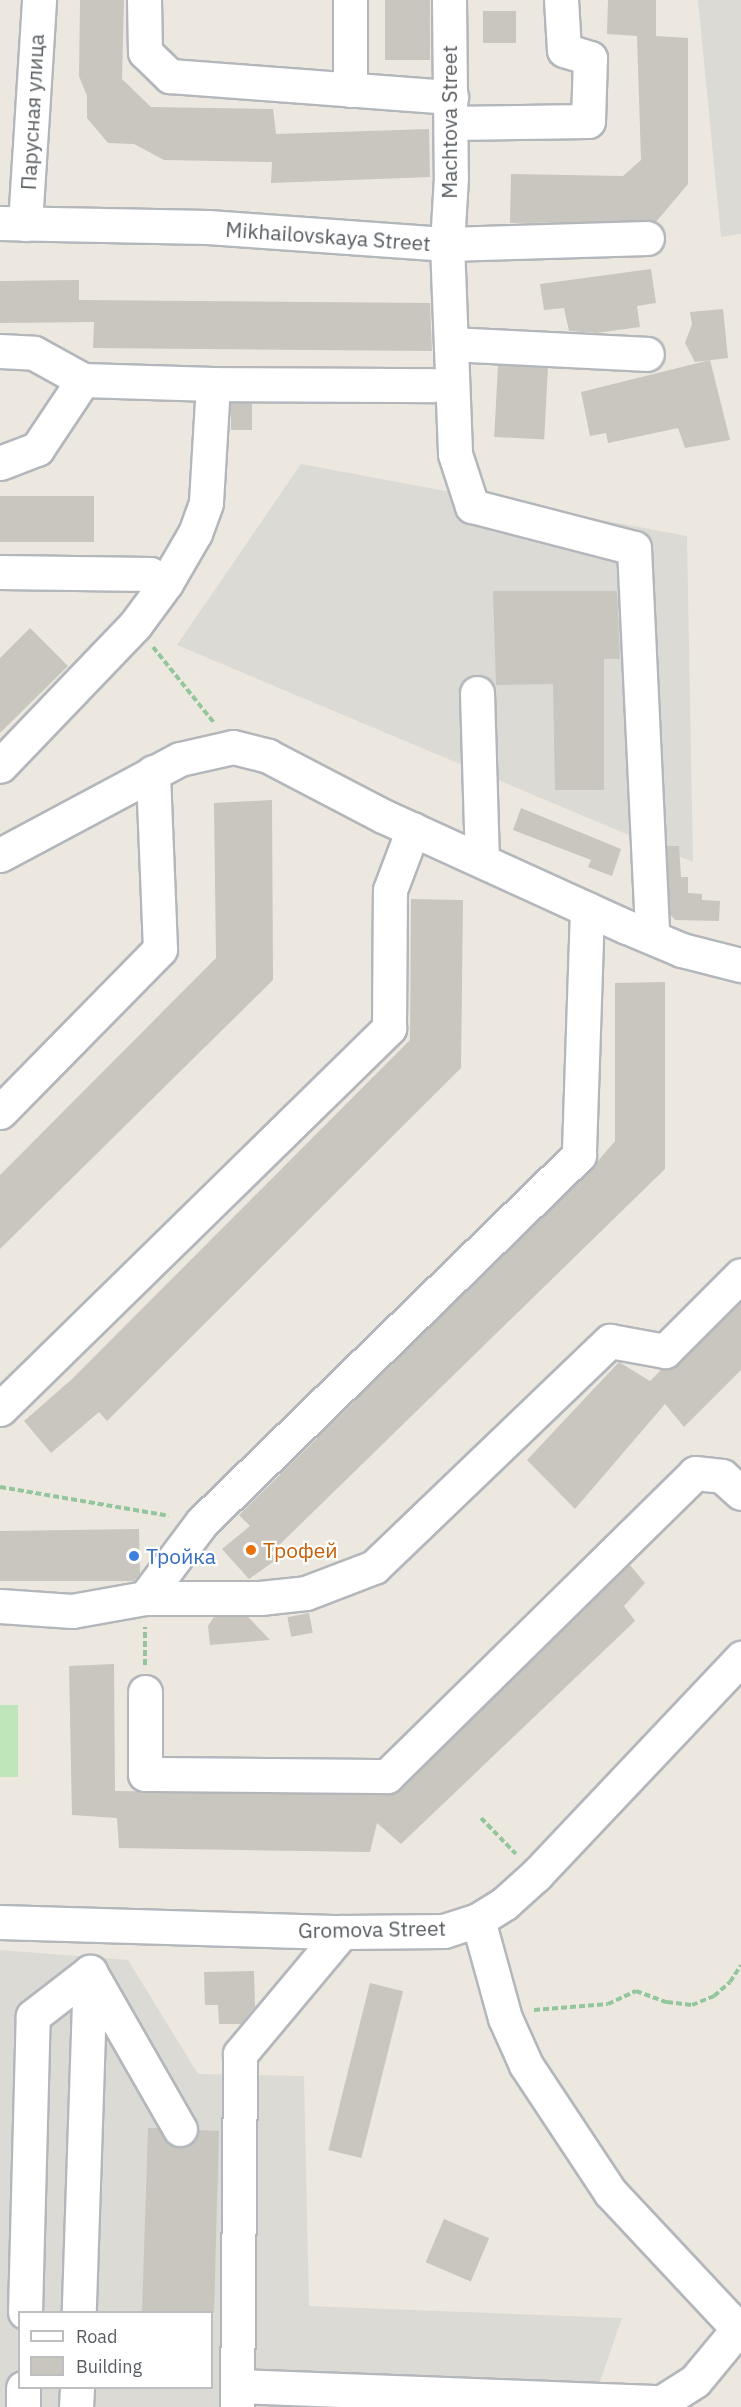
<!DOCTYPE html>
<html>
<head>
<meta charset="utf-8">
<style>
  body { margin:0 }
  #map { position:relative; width:741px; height:2407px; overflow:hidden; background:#ece8df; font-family:"IBM Plex Sans",sans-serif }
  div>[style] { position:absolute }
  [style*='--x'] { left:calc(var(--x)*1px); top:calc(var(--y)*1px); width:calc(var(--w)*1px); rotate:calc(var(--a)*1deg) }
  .industrial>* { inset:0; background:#dcdad4 }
  .green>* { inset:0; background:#bfe5bb; transform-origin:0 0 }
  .building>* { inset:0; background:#c9c5bf; transform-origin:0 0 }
  .path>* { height:4px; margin-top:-2px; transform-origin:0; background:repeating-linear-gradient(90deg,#94c69d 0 6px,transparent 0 9px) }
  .roads { filter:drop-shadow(2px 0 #b3b7bb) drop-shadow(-2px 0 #b3b7bb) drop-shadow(0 2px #b3b7bb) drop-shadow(0 -2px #b3b7bb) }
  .minor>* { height:33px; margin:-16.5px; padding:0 16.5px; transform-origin:16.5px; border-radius:16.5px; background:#fff }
  .dots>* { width:16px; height:16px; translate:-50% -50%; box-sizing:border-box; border:3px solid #fff; border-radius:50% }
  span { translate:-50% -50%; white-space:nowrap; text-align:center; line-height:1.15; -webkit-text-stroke:4.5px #fff; paint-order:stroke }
  .street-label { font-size:21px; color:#585d61 }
  .food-label { font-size:21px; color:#c56008 }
  .left { translate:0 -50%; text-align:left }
  .shop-label { font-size:21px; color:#366cbe }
  .legend { position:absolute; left:18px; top:2311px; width:195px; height:78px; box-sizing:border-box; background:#fff; border:2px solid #bcbec0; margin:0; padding:8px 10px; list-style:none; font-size:18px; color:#585d61 }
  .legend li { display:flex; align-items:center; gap:12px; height:30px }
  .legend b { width:30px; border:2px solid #bcbec0 }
</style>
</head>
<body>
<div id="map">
  <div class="industrial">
    <div style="clip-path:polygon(698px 0,741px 0,741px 234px,721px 237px)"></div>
    <div style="clip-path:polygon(301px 464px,687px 536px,693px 862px,177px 645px)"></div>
    <div style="clip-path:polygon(evenodd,0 1950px,128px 1960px,198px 2074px,304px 2076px,309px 2306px,622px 2318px,591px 2407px,0 2407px,0 1950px,20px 2312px,212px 2312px,212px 2388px,20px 2388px,20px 2312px)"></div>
  </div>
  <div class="green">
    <div style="left:0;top:1705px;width:18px;height:72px"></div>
  </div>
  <div class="building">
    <div style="clip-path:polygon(80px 0,124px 0,122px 79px,151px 107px,273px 109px,276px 134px,429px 129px,430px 177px,271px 183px,272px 162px,164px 160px,134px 144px,108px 143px,87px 118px,87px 96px,79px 76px)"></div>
    <div style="left:385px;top:0;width:45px;height:60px"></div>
    <div style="clip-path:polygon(608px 0,656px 0,656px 36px,688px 38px,688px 184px,656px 222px,510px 223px,511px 174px,623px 176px,641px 160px,637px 36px,607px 34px)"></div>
    <div style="left:483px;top:11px;width:33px;height:32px"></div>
    <div style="clip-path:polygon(651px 269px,656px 303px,637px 306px,640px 327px,596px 333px,569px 331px,564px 308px,544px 310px,540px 284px)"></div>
    <div style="clip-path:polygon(79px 280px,79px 300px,430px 303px,432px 351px,93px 348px,94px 322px,0 323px,0 281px)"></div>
    <div style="clip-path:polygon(723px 309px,728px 358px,695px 362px,685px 343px,692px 324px,690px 312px)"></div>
    <div style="clip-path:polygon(710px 360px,730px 440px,685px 448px,678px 428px,608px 443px,606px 433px,590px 436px,581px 392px)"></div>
    <div style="left:498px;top:365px;width:50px;height:72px;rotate:3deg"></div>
    <div style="left:231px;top:403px;width:21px;height:27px"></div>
    <div style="left:94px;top:496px;width:46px;height:94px;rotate:90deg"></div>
    <div style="clip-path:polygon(493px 591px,617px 591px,620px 659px,604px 659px,604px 790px,555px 790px,553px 684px,496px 685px)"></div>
    <div style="clip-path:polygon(30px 628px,68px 666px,0 733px,0 658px)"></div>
    <div style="clip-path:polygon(272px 800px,273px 980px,0 1249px,0 1175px,216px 958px,214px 803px)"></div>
    <div style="clip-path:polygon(521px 808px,621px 849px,612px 876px,588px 867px,591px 860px,513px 830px)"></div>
    <div style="clip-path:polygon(667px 846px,679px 846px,681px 877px,688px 877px,688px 893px,702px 894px,702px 900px,720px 901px,719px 921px,675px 920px,670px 914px)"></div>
    <div style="clip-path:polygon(411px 899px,463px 900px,461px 1068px,107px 1421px,99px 1412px,51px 1453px,24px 1421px,71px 1380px,410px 1040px)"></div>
    <div style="clip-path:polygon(665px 982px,665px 1169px,271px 1553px,277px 1559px,249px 1579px,222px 1549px,250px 1526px,239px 1515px,592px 1168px,615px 1141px,615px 983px)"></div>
    <div style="clip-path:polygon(741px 1302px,741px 1370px,684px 1427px,665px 1404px,575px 1509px,527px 1460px,619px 1362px,650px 1381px,662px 1369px,678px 1364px)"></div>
    <div style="clip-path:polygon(139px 1529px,140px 1574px,134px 1581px,0 1581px,0 1531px)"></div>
    <div style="clip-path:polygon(629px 1564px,645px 1583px,624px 1606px,635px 1621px,401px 1844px,377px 1823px,370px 1852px,119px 1848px,117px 1818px,72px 1815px,69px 1666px,114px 1664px,115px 1791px,387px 1795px,400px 1789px)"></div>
    <div style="left:309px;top:1613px;width:20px;height:22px;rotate:79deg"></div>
    <div style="clip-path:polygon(214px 1617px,248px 1617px,270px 1640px,210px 1645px,208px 1626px)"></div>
    <div style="clip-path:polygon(254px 1971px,255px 2007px,241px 2024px,219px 2024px,218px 2005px,205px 2005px,204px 1972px)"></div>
    <div style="left:370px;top:1983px;width:34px;height:172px;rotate:14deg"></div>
    <div style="clip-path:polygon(148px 2128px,158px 2128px,170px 2145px,179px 2148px,190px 2145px,199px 2130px,219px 2131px,214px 2313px,142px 2313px)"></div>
    <div style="left:444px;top:2219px;width:49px;height:47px;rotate:23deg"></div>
  </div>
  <div class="path">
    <div style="--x:153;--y:647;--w:97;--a:51.2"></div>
    <div style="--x:0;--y:1487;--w:171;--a:9.7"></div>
    <div style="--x:145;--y:1665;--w:38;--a:-90"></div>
    <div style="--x:481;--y:1818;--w:50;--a:45.8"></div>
    <div style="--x:534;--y:2010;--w:74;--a:-4.6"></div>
    <div style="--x:608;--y:2004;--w:31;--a:-25"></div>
    <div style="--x:636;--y:1991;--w:33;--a:20"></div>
    <div style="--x:667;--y:2002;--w:25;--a:7"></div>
    <div style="--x:692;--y:2005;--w:24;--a:-22"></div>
    <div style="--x:714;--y:1996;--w:21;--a:-41"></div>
    <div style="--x:730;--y:1982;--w:20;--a:-57"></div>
  </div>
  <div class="roads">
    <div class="minor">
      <div style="--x:144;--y:0;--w:52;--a:88.9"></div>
      <div style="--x:145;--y:52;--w:35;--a:44"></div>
      <div style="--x:170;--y:76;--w:282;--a:4.3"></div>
      <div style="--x:350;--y:0;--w:90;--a:90"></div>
      <div style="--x:449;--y:0;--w:177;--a:89.4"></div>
      <div style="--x:451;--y:177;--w:67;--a:93.4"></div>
      <div style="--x:447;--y:244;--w:200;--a:-1.7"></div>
      <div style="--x:451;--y:123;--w:137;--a:-0.8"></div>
      <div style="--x:588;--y:121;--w:63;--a:-88.2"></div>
      <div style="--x:590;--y:58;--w:27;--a:-163"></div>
      <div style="--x:564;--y:50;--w:50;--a:-93.4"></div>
      <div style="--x:0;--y:223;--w:208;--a:1.1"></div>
      <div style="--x:208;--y:227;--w:240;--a:4.1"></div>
      <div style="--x:447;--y:244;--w:210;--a:87.8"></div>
      <div style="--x:455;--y:454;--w:55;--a:71.9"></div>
      <div style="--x:472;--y:506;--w:167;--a:14.5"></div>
      <div style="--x:634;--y:548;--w:388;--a:87.3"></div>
      <div style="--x:25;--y:224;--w:224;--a:-86.4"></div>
      <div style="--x:452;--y:344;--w:195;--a:2.9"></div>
      <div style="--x:0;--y:351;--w:34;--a:3"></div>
      <div style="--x:34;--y:353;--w:56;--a:28.9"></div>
      <div style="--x:83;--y:380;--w:130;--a:1.8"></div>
      <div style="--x:213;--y:384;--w:119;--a:93.4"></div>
      <div style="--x:206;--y:503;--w:32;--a:110"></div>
      <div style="--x:195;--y:533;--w:58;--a:120.1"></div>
      <div style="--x:213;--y:384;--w:219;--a:0.3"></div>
      <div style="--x:0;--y:463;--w:40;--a:-21"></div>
      <div style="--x:37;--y:449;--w:83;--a:-56.3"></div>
      <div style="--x:0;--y:572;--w:150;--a:0.8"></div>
      <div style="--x:150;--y:574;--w:18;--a:29"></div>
      <div style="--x:166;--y:583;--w:52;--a:126.4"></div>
      <div style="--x:135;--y:625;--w:195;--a:133.8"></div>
      <div style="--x:477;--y:693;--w:167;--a:88.3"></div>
      <div style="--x:0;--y:855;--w:204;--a:-28.1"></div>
      <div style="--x:180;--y:759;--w:54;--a:-12.8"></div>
      <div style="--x:233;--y:747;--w:36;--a:14"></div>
      <div style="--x:268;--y:756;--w:130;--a:27.6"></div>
      <div style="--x:383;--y:816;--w:268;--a:24.5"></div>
      <div style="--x:627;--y:927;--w:60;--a:22.7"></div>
      <div style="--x:682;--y:950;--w:61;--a:14.3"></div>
      <div style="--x:587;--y:909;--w:246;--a:91.9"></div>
      <div style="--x:579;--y:1155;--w:526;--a:135.77"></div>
      <div style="--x:202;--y:1522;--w:95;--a:126.9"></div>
      <div style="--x:145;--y:1598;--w:115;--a:0"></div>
      <div style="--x:260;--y:1598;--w:46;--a:-6.2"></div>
      <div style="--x:306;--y:1593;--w:73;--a:-20.9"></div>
      <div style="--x:374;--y:1567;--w:327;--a:-43.8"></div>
      <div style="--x:610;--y:1341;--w:56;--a:10.3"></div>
      <div style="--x:665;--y:1351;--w:107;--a:-45"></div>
      <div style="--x:0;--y:1112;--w:228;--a:-45.5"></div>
      <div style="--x:160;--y:949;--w:177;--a:-92.3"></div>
      <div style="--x:0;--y:1409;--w:545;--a:-44.4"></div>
      <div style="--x:389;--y:1028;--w:138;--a:-89.6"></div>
      <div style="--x:390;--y:890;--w:65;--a:-69.3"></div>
      <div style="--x:0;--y:1606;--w:72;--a:4"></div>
      <div style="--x:72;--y:1611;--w:74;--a:-10.1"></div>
      <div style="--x:145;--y:1692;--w:82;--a:90"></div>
      <div style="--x:145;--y:1774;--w:242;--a:0.5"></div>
      <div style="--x:387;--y:1776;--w:432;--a:-44.5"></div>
      <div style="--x:695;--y:1473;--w:27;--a:6"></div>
      <div style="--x:722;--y:1476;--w:25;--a:42"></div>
      <div style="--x:478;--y:1920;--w:102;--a:74.6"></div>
      <div style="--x:505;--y:2018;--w:51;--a:65.9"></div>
      <div style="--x:526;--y:2065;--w:152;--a:56.5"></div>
      <div style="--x:610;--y:2192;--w:187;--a:46.9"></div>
      <div style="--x:738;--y:2329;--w:67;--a:129.6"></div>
      <div style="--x:695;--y:2381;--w:49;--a:147.6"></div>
      <div style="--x:0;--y:1922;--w:342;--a:1.7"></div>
      <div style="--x:342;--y:1932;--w:102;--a:-0.6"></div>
      <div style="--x:444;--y:1931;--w:36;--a:-18"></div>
      <div style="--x:478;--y:1920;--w:32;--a:-32"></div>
      <div style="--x:505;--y:1903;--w:42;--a:-42.1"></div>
      <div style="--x:536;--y:1875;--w:299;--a:-46.6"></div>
      <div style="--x:90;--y:1972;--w:181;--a:60.2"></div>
      <div style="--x:25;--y:2312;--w:296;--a:-88.5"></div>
      <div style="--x:33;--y:2016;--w:72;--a:-37.7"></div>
      <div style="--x:90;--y:1972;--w:340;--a:91.9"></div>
      <div style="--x:237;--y:2386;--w:424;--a:2.2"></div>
      <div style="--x:23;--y:2407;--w:19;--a:-90"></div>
      <div style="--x:76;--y:2407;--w:19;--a:-87"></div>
      <div style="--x:237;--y:2407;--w:353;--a:-89.5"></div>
      <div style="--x:240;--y:2054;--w:159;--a:-50.1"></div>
    </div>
  </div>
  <div class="dots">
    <div style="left:251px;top:1550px;background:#e8710a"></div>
    <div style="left:134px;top:1556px;background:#3f7fe0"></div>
  </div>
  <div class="street-label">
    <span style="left:32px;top:112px;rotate:-87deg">Парусная улица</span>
    <span style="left:449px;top:122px;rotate:-90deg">Machtova Street</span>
    <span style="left:328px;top:236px;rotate:4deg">Mikhailovskaya Street</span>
    <span style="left:372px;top:1929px;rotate:-1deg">Gromova Street</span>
  </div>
  <div class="food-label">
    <span class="left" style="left:263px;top:1550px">Трофей</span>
  </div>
  <div class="shop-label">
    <span class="left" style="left:146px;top:1556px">Тройка</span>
  </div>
  <ul class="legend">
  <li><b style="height:8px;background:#fff"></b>Road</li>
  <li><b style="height:16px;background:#c9c5bf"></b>Building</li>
  </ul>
</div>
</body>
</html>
